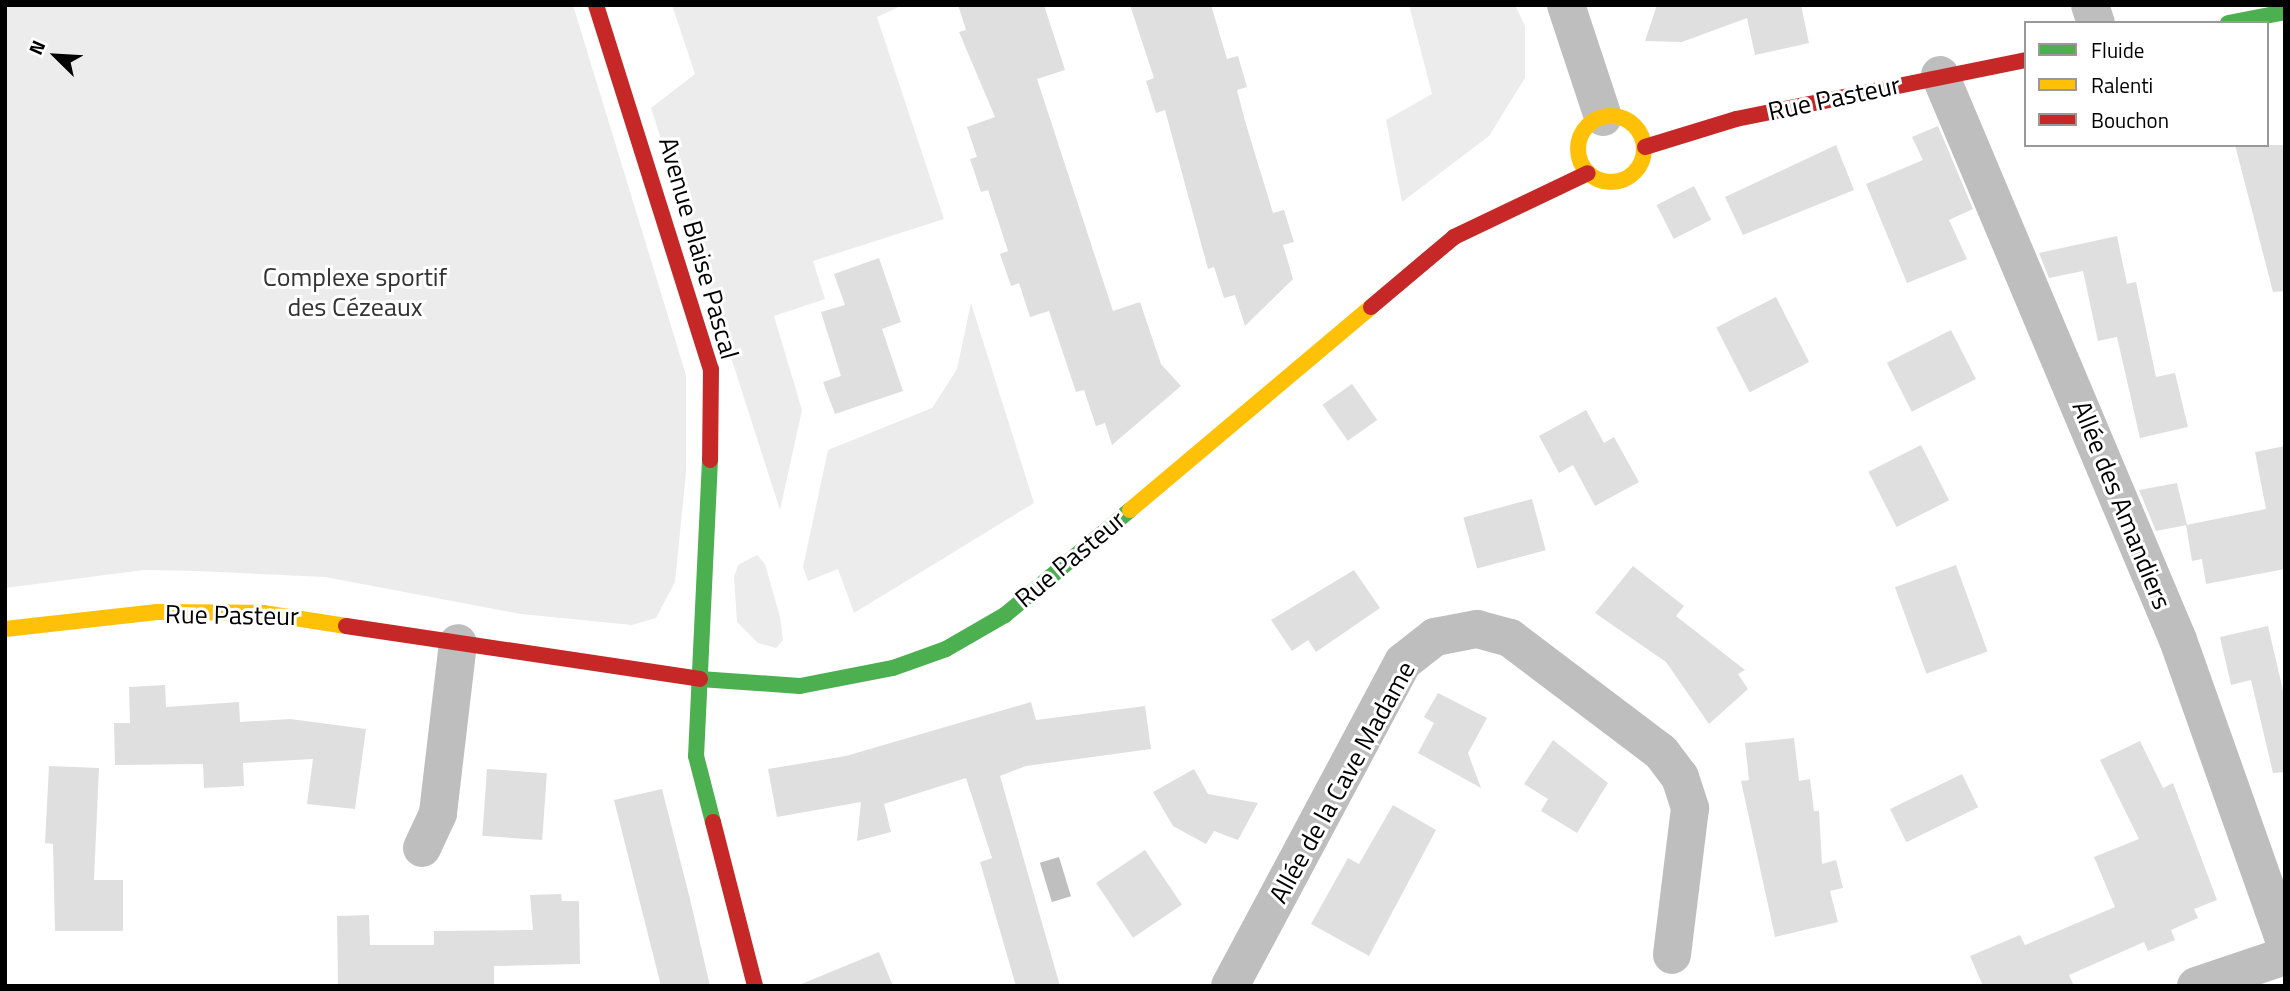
<!DOCTYPE html>
<html>
<head>
<meta charset="utf-8">
<style>
  body { margin:0 }
  #map { position:relative; width:2290px; height:991px; overflow:hidden; background:#fff; font-family:"Titillium Web",sans-serif }
  div>[style] { position:absolute }
  [style*='--x'] { left:calc(var(--x)*1px); top:calc(var(--y)*1px); width:calc(var(--w)*1px); rotate:calc(var(--a)*1deg) }
  .green>* { inset:0; background:#ececec }
  .water>* { inset:0; background:#bfbfbf; transform-origin:0 0 }
  .building>* { inset:0; background:#dfdfdf; transform-origin:0 0 }
  .street>* { height:38px; margin:-19px; padding:0 19px; transform-origin:19px; border-radius:19px; background:#bebebe }
  .fast>* { height:16px; margin:-8px; padding:0 8px; transform-origin:8px; border-radius:8px; background:#4caf50 }
  .slow>* { height:16px; margin:-8px; padding:0 8px; transform-origin:8px; border-radius:8px; background:#ffc107 }
  .slow>.ring { margin:-8px; padding:0; box-sizing:content-box; background:none; border:16px solid #ffc107; border-radius:50% }
  .jam>* { height:16px; margin:-8px; padding:0 8px; transform-origin:8px; border-radius:8px; background:#c62828 }
  span { translate:-50% -50%; white-space:nowrap; text-align:center; line-height:1.15; -webkit-text-stroke:6px #fff; paint-order:stroke }
  .street-label { font-size:26px; color:#000 }
  .park-label { font-size:26px; color:#333 }
  .frame { position:absolute; inset:0; border:7px solid #000; pointer-events:none }
  .legend { position:absolute; left:2024px; top:21px; width:245px; height:126px; box-sizing:border-box; background:#fff; border:2px solid #999; margin:0; padding:9px 12px; list-style:none; font-size:21px; color:#000 }
  .legend li { display:flex; align-items:center; gap:14px; height:35px }
  .legend b { width:35px; border:2px solid #999 }
  .north { position:absolute; left:21px; top:21px; width:70px; height:70px; -webkit-text-stroke:5px #fff; paint-order:stroke; rotate:294deg; font-size:19px; font-weight:700; line-height:28px; text-align:center; color:#000 }
  .north::after { content:''; display:block; margin:auto; width:24px; height:32px; background:#000; clip-path:polygon(50% 0,100% 100%,50% 72%,0 100%) }
</style>
</head>
<body>
<div id="map">
  <div class="green">
    <div style="clip-path:polygon(5px 5px,573px 5px,686px 375px,686px 473px,675px 582px,656px 618px,632px 625px,521px 614px,325px 577px,196px 571px,144px 570px,5px 588px)"></div>
    <div style="clip-path:polygon(672px 5px,903px 5px,877px 17px,944px 219px,813px 261px,825px 299px,774px 316px,802px 410px,780px 510px,651px 108px,695px 74px)"></div>
    <div style="clip-path:polygon(1409px 5px,1515px 5px,1525px 26px,1525px 78px,1489px 136px,1402px 202px,1386px 120px,1432px 94px)"></div>
    <div style="clip-path:polygon(971px 303px,1034px 503px,854px 613px,838px 569px,808px 581px,803px 567px,828px 450px,932px 408px,957px 369px)"></div>
    <div style="clip-path:polygon(757px 555px,765px 564px,780px 617px,783px 640px,776px 648px,758px 643px,737px 622px,734px 577px,738px 565px)"></div>
  </div>
  <div class="water">
    <div style="left:1059px;top:857px;width:41px;height:20px;rotate:73deg"></div>
  </div>
  <div class="building">
    <div style="clip-path:polygon(958px 5px,1044px 5px,1065px 70px,1037px 79px,1113px 311px,1140px 302px,1161px 364px,1181px 386px,1112px 445px,1105px 423px,1096px 426px,1084px 390px,1076px 392px,1049px 311px,1030px 317px,1019px 283px,1011px 286px,1000px 254px,1008px 251px,988px 190px,981px 192px,970px 159px,977px 157px,967px 127px,995px 117px,959px 32px,966px 30px)"></div>
    <div style="clip-path:polygon(1130px 5px,1211px 5px,1227px 59px,1238px 56px,1247px 87px,1237px 90px,1245px 121px,1273px 213px,1284px 210px,1294px 242px,1283px 245px,1293px 279px,1245px 326px,1235px 295px,1224px 298px,1214px 267px,1208px 269px,1165px 110px,1156px 113px,1146px 81px,1154px 78px)"></div>
    <div style="clip-path:polygon(1657px 5px,1801px 5px,1809px 43px,1755px 55px,1747px 18px,1682px 42px,1645px 41px)"></div>
    <div style="clip-path:polygon(1938px 126px,1973px 209px,1949px 220px,1967px 259px,1907px 283px,1866px 184px,1923px 160px,1912px 137px)"></div>
    <div style="clip-path:polygon(1836px 145px,1854px 190px,1743px 235px,1725px 197px)"></div>
    <div style="clip-path:polygon(2235px 145px,2285px 145px,2285px 291px,2273px 292px)"></div>
    <div style="left:1694px;top:186px;width:38px;height:42px;rotate:63deg"></div>
    <div style="clip-path:polygon(2117px 236px,2127px 284px,2136px 282px,2156px 377px,2175px 373px,2188px 427px,2140px 438px,2117px 337px,2098px 341px,2083px 271px,2049px 278px,2039px 253px)"></div>
    <div style="clip-path:polygon(879px 258px,901px 322px,882px 329px,903px 391px,835px 414px,823px 382px,841px 376px,821px 312px,845px 305px,834px 274px)"></div>
    <div style="left:1776px;top:297px;width:73px;height:67px;rotate:63deg"></div>
    <div style="left:1951px;top:330px;width:55px;height:72px;rotate:63deg"></div>
    <div style="left:1352px;top:384px;width:44px;height:36px;rotate:55deg"></div>
    <div style="clip-path:polygon(1586px 410px,1604px 443px,1614px 437px,1639px 482px,1595px 506px,1573px 465px,1559px 473px,1539px 436px)"></div>
    <div style="left:1921px;top:445px;width:62px;height:59px;rotate:63deg"></div>
    <div style="clip-path:polygon(2285px 446px,2285px 569px,2206px 584px,2202px 559px,2192px 561px,2186px 525px,2266px 509px,2255px 452px)"></div>
    <div style="clip-path:polygon(2177px 483px,2187px 525px,2156px 531px,2139px 490px)"></div>
    <div style="left:1532px;top:499px;width:53px;height:71px;rotate:75deg"></div>
    <div style="left:1956px;top:565px;width:92px;height:65px;rotate:70deg"></div>
    <div style="clip-path:polygon(1633px 566px,1684px 606px,1676px 616px,1745px 670px,1738px 674px,1748px 689px,1709px 724px,1666px 662px,1595px 613px)"></div>
    <div style="clip-path:polygon(1354px 570px,1380px 608px,1316px 652px,1308px 640px,1292px 651px,1271px 620px)"></div>
    <div style="clip-path:polygon(2268px 626px,2285px 699px,2285px 772px,2273px 773px,2251px 680px,2231px 685px,2220px 637px)"></div>
    <div style="clip-path:polygon(165px 685px,166px 707px,239px 702px,240px 722px,290px 719px,366px 729px,355px 809px,307px 804px,313px 759px,243px 763px,244px 786px,204px 788px,203px 764px,115px 765px,114px 723px,130px 723px,129px 687px)"></div>
    <div style="clip-path:polygon(1438px 693px,1487px 718px,1468px 753px,1481px 788px,1418px 753px,1434px 723px,1424px 717px)"></div>
    <div style="clip-path:polygon(1031px 702px,1036px 720px,1145px 706px,1151px 749px,1026px 766px,1000px 776px,1060px 986px,1016px 986px,980px 862px,992px 858px,966px 778px,884px 804px,891px 832px,857px 841px,861px 802px,777px 817px,768px 769px,846px 756px)"></div>
    <div style="clip-path:polygon(1794px 738px,1799px 781px,1810px 779px,1814px 811px,1819px 811px,1822px 864px,1836px 860px,1843px 888px,1830px 891px,1838px 922px,1775px 937px,1741px 781px,1749px 780px,1745px 743px)"></div>
    <div style="clip-path:polygon(1553px 740px,1608px 783px,1577px 833px,1541px 811px,1548px 799px,1524px 784px)"></div>
    <div style="clip-path:polygon(2140px 741px,2163px 788px,2173px 783px,2217px 900px,2194px 909px,2198px 918px,2171px 930px,2175px 940px,2148px 951px,2144px 942px,2069px 975px,2074px 986px,1983px 986px,1970px 956px,2020px 935px,2025px 945px,2115px 907px,2094px 857px,2139px 839px,2100px 760px)"></div>
    <div style="clip-path:polygon(49px 766px,99px 768px,94px 880px,123px 880px,123px 931px,55px 931px,53px 844px,45px 843px)"></div>
    <div style="left:487px;top:769px;width:60px;height:67px;rotate:4deg"></div>
    <div style="clip-path:polygon(1194px 769px,1208px 794px,1258px 803px,1238px 840px,1214px 831px,1206px 844px,1173px 826px,1153px 792px)"></div>
    <div style="left:1962px;top:774px;width:37px;height:80px;rotate:64deg"></div>
    <div style="clip-path:polygon(662px 789px,690px 899px,710px 986px,661px 986px,614px 800px)"></div>
    <div style="clip-path:polygon(1393px 805px,1436px 830px,1369px 956px,1311px 924px,1348px 858px,1359px 864px)"></div>
    <div style="left:1145px;top:850px;width:66px;height:59px;rotate:56deg"></div>
    <div style="clip-path:polygon(561px 894px,562px 901px,579px 901px,580px 964px,494px 966px,494px 986px,338px 986px,337px 916px,369px 915px,370px 945px,434px 945px,434px 931px,533px 930px,530px 895px)"></div>
    <div style="clip-path:polygon(879px 952px,893px 986px,799px 986px,799px 985px)"></div>
  </div>
  <div class="street">
    <div style="--x:1566;--y:5;--w:118;--a:71.7"></div>
    <div style="--x:2090;--y:5;--w:19;--a:72"></div>
    <div style="--x:1940;--y:75;--w:613;--a:67.16"></div>
    <div style="--x:2178;--y:640;--w:320;--a:70.5"></div>
    <div style="--x:422;--y:848;--w:38;--a:-65"></div>
    <div style="--x:438;--y:813;--w:171;--a:-83.3"></div>
    <div style="--x:1230;--y:986;--w:367;--a:-61.9"></div>
    <div style="--x:1403;--y:662;--w:41;--a:-38"></div>
    <div style="--x:1435;--y:637;--w:43;--a:-10.8"></div>
    <div style="--x:1477;--y:629;--w:34;--a:15"></div>
    <div style="--x:1510;--y:638;--w:189;--a:37.1"></div>
    <div style="--x:1661;--y:752;--w:31;--a:53"></div>
    <div style="--x:1680;--y:777;--w:33;--a:72"></div>
    <div style="--x:1690;--y:808;--w:148;--a:97"></div>
    <div style="--x:2196;--y:986;--w:94;--a:-18.6"></div>
  </div>
  <div class="fast">
    <div style="--x:2228;--y:23;--w:58;--a:-10.9"></div>
    <div style="--x:710;--y:460;--w:296;--a:92.7"></div>
    <div style="--x:696;--y:756;--w:68;--a:75.6"></div>
    <div style="--x:700;--y:679;--w:100;--a:4"></div>
    <div style="--x:800;--y:686;--w:95;--a:-11"></div>
    <div style="--x:893;--y:668;--w:56;--a:-19.7"></div>
    <div style="--x:946;--y:649;--w:68;--a:-30"></div>
    <div style="--x:1005;--y:615;--w:163;--a:-40"></div>
  </div>
  <div class="slow">
    <div class="ring" style="left:1578px;top:116px;width:50px;height:50px"></div>
    <div style="--x:1130;--y:510;--w:315;--a:-40.1"></div>
    <div style="--x:5;--y:629;--w:153;--a:-6.4"></div>
    <div style="--x:157;--y:612;--w:106;--a:0.5"></div>
    <div style="--x:263;--y:613;--w:84;--a:8.9"></div>
  </div>
  <div class="jam">
    <div style="--x:596;--y:5;--w:382;--a:72.5"></div>
    <div style="--x:711;--y:369;--w:91;--a:90.6"></div>
    <div style="--x:1645;--y:147;--w:95;--a:-17.1"></div>
    <div style="--x:1736;--y:119;--w:296;--a:-11.5"></div>
    <div style="--x:1371;--y:307;--w:109;--a:-40.1"></div>
    <div style="--x:1454;--y:237;--w:148;--a:-25.5"></div>
    <div style="--x:346;--y:626;--w:358;--a:8.5"></div>
    <div style="--x:713;--y:822;--w:169;--a:75.6"></div>
  </div>
  <div class="street-label">
    <span style="left:1834px;top:98px;rotate:-12deg">Rue Pasteur</span>
    <span style="left:699px;top:248px;rotate:74deg">Avenue Blaise Pascal</span>
    <span style="left:2122px;top:505px;rotate:68deg">Allée des Amandiers</span>
    <span style="left:1070px;top:559px;rotate:-40deg">Rue Pasteur</span>
    <span style="left:232px;top:615px;rotate:1deg">Rue Pasteur</span>
    <span style="left:1342px;top:782px;rotate:-61deg">Allée de la Cave Madame</span>
  </div>
  <div class="park-label">
    <span style="left:355px;top:292px">Complexe sportif<br>des Cézeaux</span>
  </div>
  <div class="frame"></div>
  <ul class="legend">
  <li><b style="height:9px;background:#4caf50"></b>Fluide</li>
  <li><b style="height:9px;background:#ffc107"></b>Ralenti</li>
  <li><b style="height:9px;background:#c62828"></b>Bouchon</li>
  </ul>
  <div class="north">N</div>
</div>
</body>
</html>
